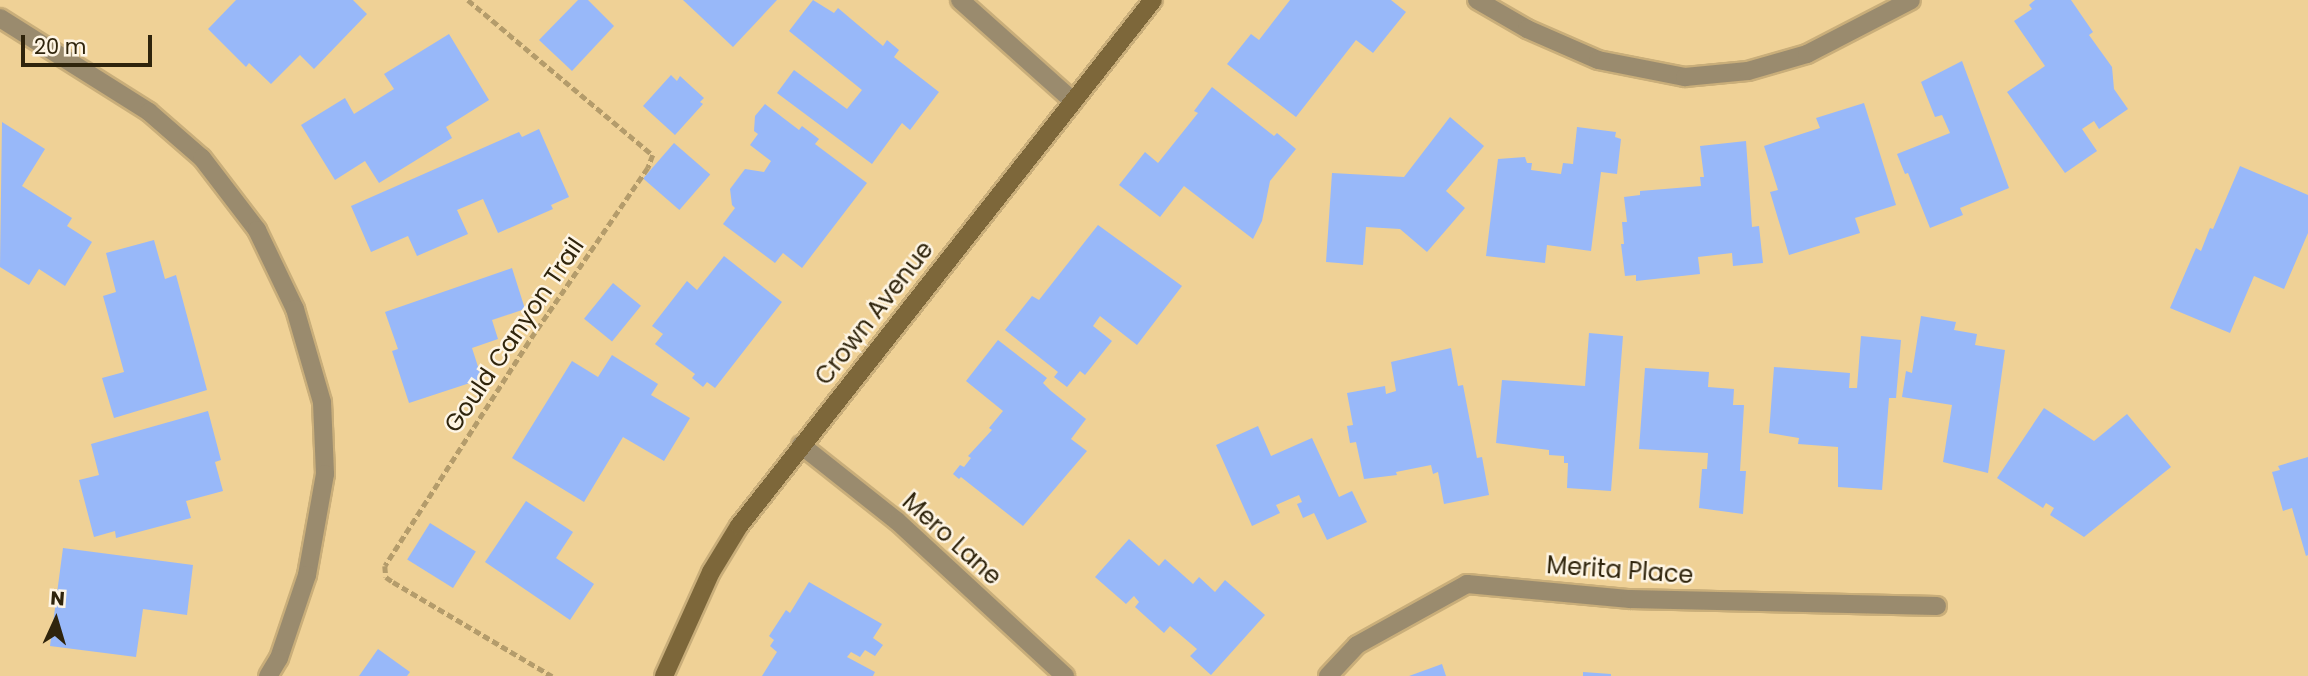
<!DOCTYPE html>
<html>
<head>
<meta charset="utf-8">
<style>
  body { margin:0 }
  #map { position:relative; width:2308px; height:676px; overflow:hidden; background:#efd196; font-family:Poppins,sans-serif }
  div>[style] { position:absolute }
  [style*='--x'] { left:calc(var(--x)*1px); top:calc(var(--y)*1px); width:calc(var(--w)*1px); rotate:calc(var(--a)*1deg) }
  .building>* { inset:0; background:#98b8f9; transform-origin:0 0 }
  .path>* { height:4.5px; margin-top:-2.25px; transform-origin:0; background:repeating-linear-gradient(90deg,#b49c6b 0 7px,transparent 0 10.5px) }
  .roads { filter:drop-shadow(2px 0 #c9ae7a) drop-shadow(-2px 0 #c9ae7a) drop-shadow(0 2px #c9ae7a) drop-shadow(0 -2px #c9ae7a) }
  .street>* { height:18px; margin:-9px; padding:0 9px; transform-origin:9px; border-radius:9px; background:#9a8b6e }
  .secondary>* { height:18px; margin:-9px; padding:0 9px; transform-origin:9px; border-radius:9px; background:#7d673a }
  span { translate:-50% -50%; white-space:nowrap; text-align:center; line-height:1.15; -webkit-text-stroke:5px #fef5e4; paint-order:stroke }
  .street-label { font-size:24px; color:#2f240c }
  .north { position:absolute; left:21px; top:585px; width:70px; height:70px; -webkit-text-stroke:5px #fef5e4; paint-order:stroke; rotate:4deg; font-size:19px; font-weight:700; line-height:28px; text-align:center; color:#2f240c }
  .north::after { content:''; display:block; margin:auto; width:24px; height:32px; background:#2f240c; clip-path:polygon(50% 0,100% 100%,50% 72%,0 100%) }
  .scale { position:absolute; left:21px; top:35px; width:131px; height:32px; box-sizing:border-box; border:4px solid #2f240c; border-top:0; padding-left:9px; font-size:21px; line-height:24px; white-space:nowrap; color:#2f240c; -webkit-text-stroke:5px #fef5e4; paint-order:stroke }
</style>
</head>
<body>
<div id="map">
  <div class="building">
    <div style="clip-path:polygon(236px 0,353px 0,367px 14px,314px 69px,300px 55px,271px 84px,249px 63px,246px 67px,208px 29px)"></div>
    <div style="clip-path:polygon(578px 0,588px 0,614px 26px,572px 71px,539px 40px)"></div>
    <div style="clip-path:polygon(683px 0,777px 0,733px 47px)"></div>
    <div style="clip-path:polygon(813px 0,834px 13px,838px 8px,883px 46px,887px 40px,899px 50px,894px 57px,939px 92px,910px 130px,902px 123px,872px 164px,777px 93px,794px 70px,847px 109px,862px 90px,789px 31px)"></div>
    <div style="clip-path:polygon(1290px 0,1391px 0,1406px 12px,1373px 53px,1356px 40px,1296px 117px,1227px 64px,1251px 34px,1259px 40px)"></div>
    <div style="clip-path:polygon(2035px 0,2071px 0,2093px 32px,2089px 35px,2112px 67px,2114px 89px,2128px 109px,2099px 129px,2094px 121px,2082px 129px,2097px 151px,2065px 173px,2007px 92px,2045px 66px,2014px 21px,2032px 9px,2029px 5px)"></div>
    <div style="clip-path:polygon(449px 34px,489px 100px,446px 127px,452px 138px,379px 183px,365px 161px,335px 180px,301px 125px,345px 98px,354px 114px,394px 89px,384px 74px)"></div>
    <div style="clip-path:polygon(1962px 61px,2009px 188px,1960px 208px,1963px 215px,1930px 228px,1908px 173px,1905px 174px,1897px 154px,1950px 133px,1942px 115px,1935px 117px,1921px 82px)"></div>
    <div style="clip-path:polygon(671px 75px,677px 81px,680px 76px,704px 98px,700px 102px,703px 104px,675px 135px,643px 106px)"></div>
    <div style="clip-path:polygon(1212px 87px,1274px 136px,1277px 133px,1296px 149px,1270px 181px,1262px 221px,1253px 239px,1184px 186px,1160px 217px,1119px 185px,1145px 152px,1158px 163px,1198px 113px,1194px 111px)"></div>
    <div style="clip-path:polygon(1864px 103px,1896px 205px,1855px 218px,1860px 233px,1789px 255px,1770px 192px,1778px 190px,1764px 146px,1820px 128px,1816px 118px)"></div>
    <div style="clip-path:polygon(765px 104px,799px 130px,802px 126px,819px 139px,815px 144px,867px 183px,802px 268px,783px 253px,775px 263px,723px 224px,735px 208px,732px 205px,730px 189px,745px 169px,764px 172px,771px 161px,750px 145px,758px 134px,754px 131px,755px 116px)"></div>
    <div style="clip-path:polygon(1450px 117px,1484px 146px,1446px 191px,1465px 208px,1427px 252px,1400px 229px,1366px 227px,1363px 265px,1326px 262px,1332px 173px,1404px 177px)"></div>
    <div style="clip-path:polygon(2px 122px,45px 149px,22px 186px,72px 218px,67px 226px,92px 242px,65px 286px,39px 269px,29px 285px,0 267px)"></div>
    <div style="clip-path:polygon(1577px 127px,1616px 132px,1615px 137px,1621px 139px,1617px 174px,1601px 172px,1591px 251px,1547px 245px,1545px 263px,1486px 256px,1498px 159px,1525px 157px,1527px 163px,1532px 163px,1531px 170px,1561px 174px,1563px 163px,1573px 164px)"></div>
    <div style="clip-path:polygon(539px 129px,569px 197px,551px 205px,553px 209px,498px 233px,483px 199px,457px 210px,468px 234px,417px 256px,408px 236px,371px 252px,351px 206px,519px 132px,522px 137px)"></div>
    <div style="clip-path:polygon(1746px 141px,1752px 227px,1759px 226px,1763px 263px,1733px 266px,1732px 253px,1698px 257px,1700px 274px,1636px 281px,1636px 275px,1625px 276px,1621px 244px,1624px 244px,1622px 222px,1627px 222px,1624px 197px,1640px 195px,1640px 191px,1701px 186px,1700px 177px,1704px 177px,1700px 146px)"></div>
    <div style="left:674px;top:143px;width:48px;height:47px;rotate:41deg"></div>
    <div style="clip-path:polygon(2240px 166px,2308px 195px,2308px 233px,2284px 289px,2254px 276px,2230px 333px,2170px 308px,2196px 248px,2201px 251px,2210px 228px,2213px 229px)"></div>
    <div style="clip-path:polygon(1098px 225px,1182px 286px,1137px 345px,1100px 316px,1093px 326px,1112px 341px,1085px 375px,1080px 371px,1067px 387px,1054px 377px,1058px 372px,1005px 330px,1032px 296px,1039px 300px)"></div>
    <div style="clip-path:polygon(154px 240px,165px 279px,176px 275px,207px 390px,114px 418px,102px 378px,124px 372px,103px 296px,116px 292px,106px 253px)"></div>
    <div style="clip-path:polygon(724px 256px,782px 302px,715px 388px,707px 382px,703px 387px,692px 378px,695px 374px,655px 344px,663px 334px,652px 326px,687px 281px,697px 290px)"></div>
    <div style="clip-path:polygon(512px 268px,525px 309px,492px 320px,498px 339px,472px 348px,482px 379px,409px 403px,392px 351px,398px 349px,385px 312px)"></div>
    <div style="left:613px;top:283px;width:36px;height:46px;rotate:39deg"></div>
    <div style="clip-path:polygon(1921px 316px,1956px 322px,1954px 330px,1977px 334px,1975px 345px,2005px 350px,1988px 473px,1943px 462px,1952px 405px,1902px 397px,1906px 371px,1912px 373px)"></div>
    <div style="clip-path:polygon(1589px 333px,1623px 336px,1611px 491px,1567px 488px,1568px 463px,1564px 463px,1564px 456px,1549px 455px,1549px 450px,1496px 443px,1502px 380px,1585px 386px)"></div>
    <div style="clip-path:polygon(1861px 336px,1901px 340px,1896px 398px,1889px 398px,1882px 490px,1838px 487px,1838px 447px,1798px 444px,1799px 438px,1769px 433px,1774px 367px,1850px 373px,1849px 388px,1857px 388px)"></div>
    <div style="clip-path:polygon(998px 340px,1047px 378px,1043px 383px,1051px 391px,1086px 419px,1071px 439px,1087px 451px,1023px 526px,961px 477px,959px 479px,953px 474px,960px 465px,964px 467px,971px 458px,968px 456px,992px 430px,989px 428px,1003px 411px,966px 381px)"></div>
    <div style="clip-path:polygon(1451px 348px,1458px 386px,1463px 385px,1477px 458px,1482px 457px,1489px 495px,1444px 504px,1438px 472px,1433px 474px,1431px 465px,1396px 472px,1397px 475px,1364px 479px,1356px 442px,1350px 443px,1347px 426px,1353px 425px,1347px 393px,1385px 386px,1386px 394px,1396px 391px,1391px 362px)"></div>
    <div style="clip-path:polygon(612px 355px,658px 384px,651px 395px,690px 418px,664px 461px,623px 437px,584px 502px,512px 458px,572px 361px,598px 377px)"></div>
    <div style="clip-path:polygon(1645px 368px,1709px 372px,1708px 387px,1734px 389px,1733px 405px,1744px 405px,1740px 471px,1746px 471px,1743px 514px,1699px 508px,1702px 469px,1707px 469px,1708px 453px,1639px 449px)"></div>
    <div style="clip-path:polygon(2044px 408px,2094px 441px,2127px 414px,2171px 467px,2084px 537px,2050px 515px,2054px 508px,2046px 503px,2043px 508px,1997px 478px)"></div>
    <div style="clip-path:polygon(208px 411px,221px 460px,215px 462px,223px 491px,186px 501px,191px 518px,116px 538px,115px 531px,94px 537px,79px 480px,99px 475px,91px 444px)"></div>
    <div style="clip-path:polygon(1258px 426px,1271px 456px,1312px 438px,1339px 497px,1352px 491px,1367px 522px,1327px 540px,1314px 513px,1303px 518px,1297px 504px,1302px 502px,1299px 495px,1276px 505px,1280px 513px,1252px 526px,1216px 445px)"></div>
    <div style="clip-path:polygon(2308px 457px,2308px 555px,2306px 556px,2292px 508px,2283px 511px,2272px 472px,2280px 470px,2278px 466px)"></div>
    <div style="clip-path:polygon(526px 501px,573px 532px,556px 558px,594px 584px,570px 620px,485px 562px)"></div>
    <div style="left:430px;top:523px;width:54px;height:43px;rotate:32deg"></div>
    <div style="clip-path:polygon(1129px 539px,1159px 566px,1165px 559px,1193px 584px,1199px 577px,1215px 592px,1225px 580px,1265px 615px,1211px 675px,1190px 656px,1197px 649px,1170px 626px,1164px 633px,1135px 607px,1139px 602px,1134px 596px,1126px 604px,1095px 577px)"></div>
    <div style="clip-path:polygon(63px 548px,193px 565px,187px 615px,143px 609px,136px 657px,50px 646px)"></div>
    <div style="clip-path:polygon(809px 582px,882px 624px,873px 638px,883px 645px,875px 656px,865px 650px,860px 657px,851px 652px,847px 657px,875px 672px,873px 676px,762px 676px,777px 652px,770px 646px,774px 640px,769px 636px,786px 610px,790px 613px)"></div>
    <div style="clip-path:polygon(378px 649px,410px 672px,407px 676px,359px 676px)"></div>
    <div style="clip-path:polygon(1442px 664px,1446px 676px,1409px 676px)"></div>
    <div style="clip-path:polygon(1583px 672px,1611px 674px,1611px 676px,1583px 676px)"></div>
  </div>
  <div class="path">
    <div style="--x:468;--y:0;--w:241;--a:40"></div>
    <div style="--x:653;--y:155;--w:14;--a:111"></div>
    <div style="--x:648;--y:168;--w:211;--a:124.4"></div>
    <div style="--x:529;--y:342;--w:266;--a:122.7"></div>
    <div style="--x:385;--y:566;--w:11;--a:85"></div>
    <div style="--x:386;--y:577;--w:9;--a:36"></div>
    <div style="--x:393;--y:582;--w:185;--a:30.6"></div>
  </div>
  <div class="roads">
    <div class="street">
      <div style="--x:960;--y:0;--w:152;--a:41.8"></div>
      <div style="--x:1477;--y:0;--w:58;--a:30.1"></div>
      <div style="--x:1527;--y:29;--w:77;--a:23.6"></div>
      <div style="--x:1598;--y:60;--w:89;--a:11.1"></div>
      <div style="--x:1685;--y:77;--w:63;--a:-5.4"></div>
      <div style="--x:1748;--y:71;--w:61;--a:-16.1"></div>
      <div style="--x:1807;--y:54;--w:117;--a:-27.4"></div>
      <div style="--x:0;--y:18;--w:176;--a:32.2"></div>
      <div style="--x:149;--y:112;--w:70;--a:41"></div>
      <div style="--x:202;--y:158;--w:91;--a:52.6"></div>
      <div style="--x:257;--y:230;--w:88;--a:64.3"></div>
      <div style="--x:295;--y:309;--w:97;--a:73.8"></div>
      <div style="--x:322;--y:402;--w:72;--a:87.6"></div>
      <div style="--x:325;--y:474;--w:103;--a:100.1"></div>
      <div style="--x:307;--y:575;--w:88;--a:108.6"></div>
      <div style="--x:279;--y:658;--w:21;--a:121"></div>
      <div style="--x:801;--y:445;--w:122;--a:38.4"></div>
      <div style="--x:897;--y:521;--w:229;--a:42.7"></div>
      <div style="--x:1328;--y:676;--w:42;--a:-46.9"></div>
      <div style="--x:1357;--y:645;--w:126;--a:-29"></div>
      <div style="--x:1467;--y:584;--w:164;--a:5.3"></div>
      <div style="--x:1630;--y:599;--w:307;--a:1.3"></div>
    </div>
    <div class="secondary">
      <div style="--x:664;--y:676;--w:114;--a:-65.7"></div>
      <div style="--x:711;--y:572;--w:54;--a:-58.7"></div>
      <div style="--x:739;--y:526;--w:669;--a:-51.79"></div>
    </div>
  </div>
  <div class="street-label">
    <span style="left:874px;top:313px;rotate:-52deg">Crown Avenue</span>
    <span style="left:514px;top:335px;rotate:-56deg">Gould Canyon Trail</span>
    <span style="left:952px;top:539px;rotate:42deg">Mero Lane</span>
    <span style="left:1620px;top:570px;rotate:4deg">Merita Place</span>
  </div>
  <div class="north">N</div>
  <div class="scale">20 m</div>
</div>
</body>
</html>
